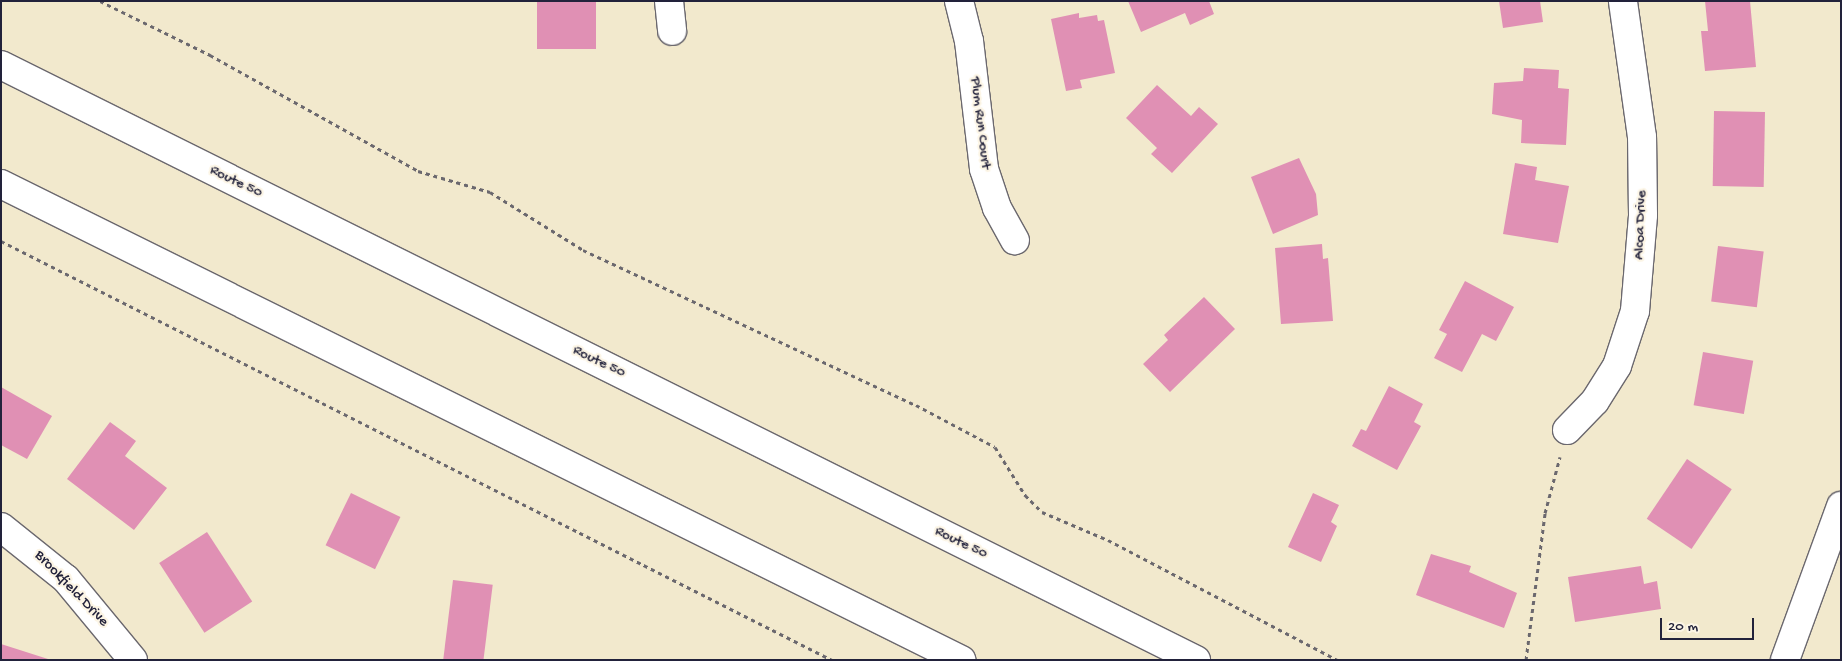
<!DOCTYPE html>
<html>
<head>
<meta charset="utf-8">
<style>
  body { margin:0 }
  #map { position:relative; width:1842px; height:661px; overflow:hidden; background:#f2e9cd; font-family:"Gochi Hand",sans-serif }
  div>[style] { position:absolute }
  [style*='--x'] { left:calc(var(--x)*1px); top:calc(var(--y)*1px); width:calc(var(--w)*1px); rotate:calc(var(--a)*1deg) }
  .building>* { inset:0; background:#e090b4; transform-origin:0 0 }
  .path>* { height:3px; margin-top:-1.5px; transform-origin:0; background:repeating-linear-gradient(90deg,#6b686e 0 4px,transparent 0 8px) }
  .roads { filter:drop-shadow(1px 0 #6b686e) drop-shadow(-1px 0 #6b686e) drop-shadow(0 1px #6b686e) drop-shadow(0 -1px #6b686e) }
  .street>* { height:28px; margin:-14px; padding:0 14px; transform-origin:14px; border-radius:14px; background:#fff }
  .secondary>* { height:28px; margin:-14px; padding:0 14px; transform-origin:14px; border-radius:14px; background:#fff }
  .highway>* { height:28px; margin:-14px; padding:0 14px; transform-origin:14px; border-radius:14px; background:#fff }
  span { translate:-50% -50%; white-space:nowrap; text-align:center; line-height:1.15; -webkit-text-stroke:4.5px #fcf5e5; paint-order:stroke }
  .street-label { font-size:15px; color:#22223b }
  .frame { position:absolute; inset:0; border:2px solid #22223b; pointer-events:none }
  .scale { position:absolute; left:1660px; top:618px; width:94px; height:22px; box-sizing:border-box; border:2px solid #22223b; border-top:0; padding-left:6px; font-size:15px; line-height:18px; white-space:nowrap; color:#22223b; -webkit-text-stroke:4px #fcf5e5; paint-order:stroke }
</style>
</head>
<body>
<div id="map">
  <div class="building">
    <div style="left:537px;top:1px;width:59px;height:48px"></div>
    <div style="clip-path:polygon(1128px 1px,1209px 1px,1214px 14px,1190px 25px,1185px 13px,1141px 32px)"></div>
    <div style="clip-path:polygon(1499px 1px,1540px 1px,1543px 22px,1503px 28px)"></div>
    <div style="clip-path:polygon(1705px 1px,1750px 1px,1756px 67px,1705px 71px,1701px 31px,1708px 31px)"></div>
    <div style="clip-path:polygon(1079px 13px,1079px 18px,1097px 15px,1098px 21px,1104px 20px,1115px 73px,1080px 80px,1082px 88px,1066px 91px,1051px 19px)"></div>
    <div style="clip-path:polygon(1524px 68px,1559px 70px,1558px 88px,1569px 89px,1566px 145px,1521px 143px,1522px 120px,1492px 114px,1494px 83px,1523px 81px)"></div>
    <div style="clip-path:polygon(1157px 85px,1191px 116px,1199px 107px,1218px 124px,1172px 173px,1151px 154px,1157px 148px,1126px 118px)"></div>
    <div style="left:1714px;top:111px;width:51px;height:75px;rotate:1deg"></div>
    <div style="clip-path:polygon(1299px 158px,1316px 194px,1318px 215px,1273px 234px,1251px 177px)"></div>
    <div style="clip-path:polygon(1515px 163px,1537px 167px,1535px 180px,1569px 186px,1558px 243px,1503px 234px)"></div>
    <div style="clip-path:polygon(1322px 244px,1323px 259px,1328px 258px,1333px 321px,1281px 324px,1275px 248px)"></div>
    <div style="left:1718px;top:246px;width:46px;height:56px;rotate:7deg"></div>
    <div style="clip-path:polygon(1465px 281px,1514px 307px,1496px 341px,1482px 334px,1462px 372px,1434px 358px,1447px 334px,1439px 330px)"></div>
    <div style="clip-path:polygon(1204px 297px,1235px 329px,1170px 392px,1143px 364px,1168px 340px,1164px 335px)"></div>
    <div style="left:1703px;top:352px;width:51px;height:54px;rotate:10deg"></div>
    <div style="clip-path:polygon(1389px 386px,1423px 404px,1414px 422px,1421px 426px,1397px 470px,1352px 446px,1361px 429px,1366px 431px)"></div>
    <div style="clip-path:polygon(1px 387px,52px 416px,27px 459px,1px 445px)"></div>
    <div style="clip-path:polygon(110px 422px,136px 441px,125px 456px,167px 488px,134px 530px,67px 479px)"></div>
    <div style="left:1687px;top:459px;width:54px;height:72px;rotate:34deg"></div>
    <div style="left:351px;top:493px;width:55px;height:58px;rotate:26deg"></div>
    <div style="clip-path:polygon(1313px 493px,1339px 505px,1331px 522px,1337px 526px,1321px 562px,1288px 547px)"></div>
    <div style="left:207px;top:532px;width:83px;height:57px;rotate:57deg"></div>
    <div style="clip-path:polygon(1431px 554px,1471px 566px,1469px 572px,1517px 593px,1504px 628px,1416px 595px)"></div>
    <div style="clip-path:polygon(1641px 566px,1644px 584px,1657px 581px,1661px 609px,1575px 622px,1568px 577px)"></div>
    <div style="left:453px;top:580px;width:40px;height:81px;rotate:7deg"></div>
    <div style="clip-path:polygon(1px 644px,48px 659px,48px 660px,1px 660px)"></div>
  </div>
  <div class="path">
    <div style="--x:100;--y:1;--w:123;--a:26.1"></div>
    <div style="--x:210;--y:55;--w:238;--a:29.1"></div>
    <div style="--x:418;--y:171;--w:75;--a:16.3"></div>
    <div style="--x:490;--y:192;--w:110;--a:31.9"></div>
    <div style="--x:583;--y:250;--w:367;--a:25"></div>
    <div style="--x:916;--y:405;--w:89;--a:28"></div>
    <div style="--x:995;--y:447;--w:57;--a:58"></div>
    <div style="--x:1025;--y:495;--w:24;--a:45"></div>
    <div style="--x:1042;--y:512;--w:72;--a:23"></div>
    <div style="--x:1108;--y:540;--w:259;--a:27.6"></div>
    <div style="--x:1;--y:241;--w:931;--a:26.76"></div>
    <div style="--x:1526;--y:660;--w:148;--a:-82.6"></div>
    <div style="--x:1545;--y:513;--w:58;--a:-75"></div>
  </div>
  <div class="roads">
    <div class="street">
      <div style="--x:669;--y:1;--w:30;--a:84"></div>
      <div style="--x:959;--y:1;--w:41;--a:76"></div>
      <div style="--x:969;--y:41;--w:129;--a:83.3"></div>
      <div style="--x:984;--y:169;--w:41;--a:71.6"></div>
      <div style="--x:997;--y:208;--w:37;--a:61"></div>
      <div style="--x:1567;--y:430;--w:40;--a:-46"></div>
      <div style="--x:1595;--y:401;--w:41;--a:-57.8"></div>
      <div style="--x:1617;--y:366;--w:58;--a:-71.9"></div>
      <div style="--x:1635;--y:311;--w:96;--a:-85.2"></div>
      <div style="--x:1643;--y:215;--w:78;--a:-90.7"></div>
      <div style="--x:1642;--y:137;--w:137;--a:-98"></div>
      <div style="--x:1;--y:527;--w:83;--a:38.7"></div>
      <div style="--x:66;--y:579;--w:105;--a:50.4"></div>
    </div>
    <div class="secondary">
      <div style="--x:1785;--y:660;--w:164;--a:-70"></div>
    </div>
    <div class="highway">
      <div style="--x:1;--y:65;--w:1335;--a:26.47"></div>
      <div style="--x:1;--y:184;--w:1072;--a:26.37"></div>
    </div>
  </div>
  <div class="street-label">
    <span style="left:980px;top:123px;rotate:83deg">Plum Run Court</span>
    <span style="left:236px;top:182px;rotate:26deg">Route 50</span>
    <span style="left:1641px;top:225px;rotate:-88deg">Alcoa Drive</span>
    <span style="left:599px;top:362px;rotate:26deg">Route 50</span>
    <span style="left:961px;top:543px;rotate:26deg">Route 50</span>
    <span style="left:71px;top:589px;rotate:46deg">Brookfield Drive</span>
  </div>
  <div class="frame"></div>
  <div class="scale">20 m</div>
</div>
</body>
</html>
